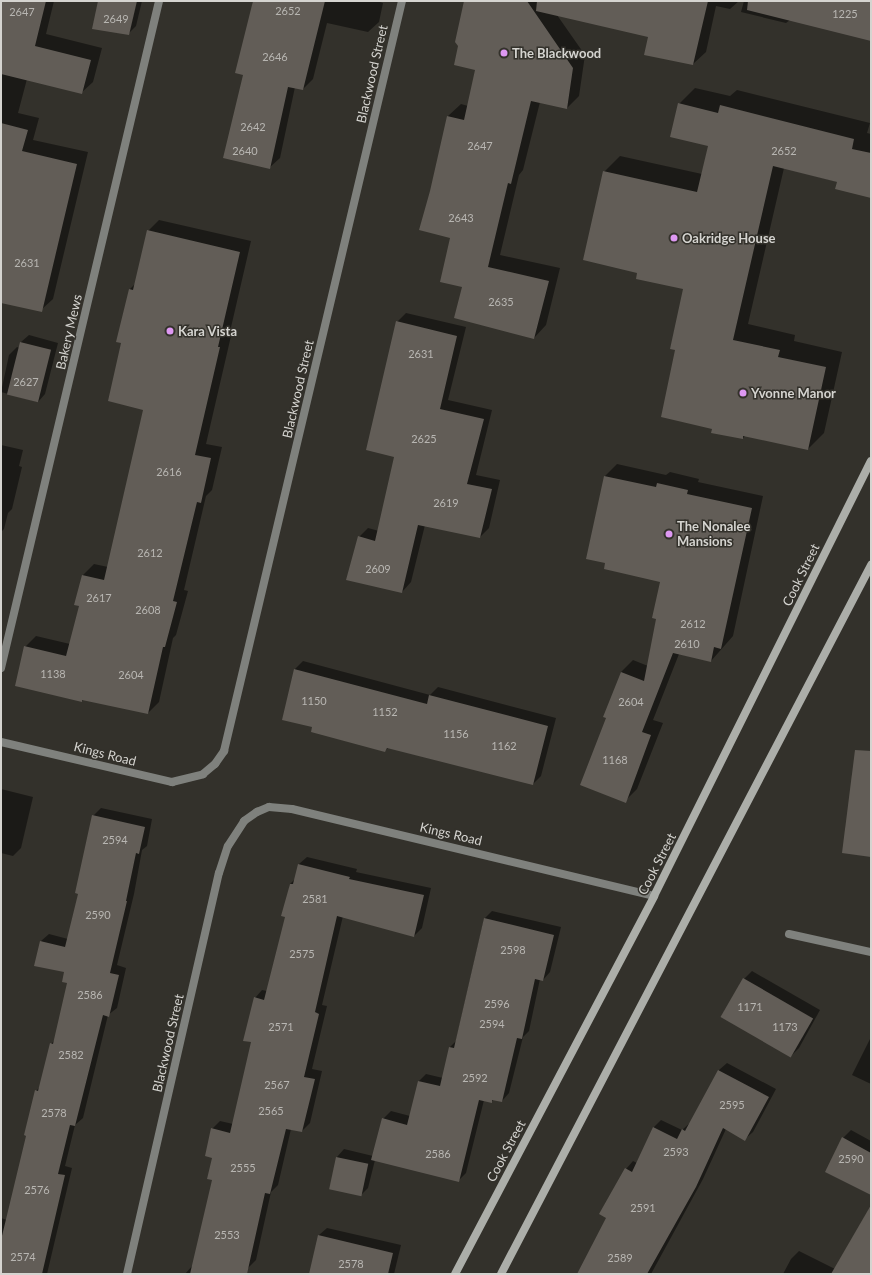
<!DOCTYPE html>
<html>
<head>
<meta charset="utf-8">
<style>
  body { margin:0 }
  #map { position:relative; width:872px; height:1275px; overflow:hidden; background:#33312b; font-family:Lato,sans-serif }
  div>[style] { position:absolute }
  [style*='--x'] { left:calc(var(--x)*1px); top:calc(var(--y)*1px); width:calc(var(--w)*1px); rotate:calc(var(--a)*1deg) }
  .shadow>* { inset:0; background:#0007 }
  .building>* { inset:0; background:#625d57; transform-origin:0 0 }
  .street>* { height:8px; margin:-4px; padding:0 4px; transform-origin:4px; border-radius:4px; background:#7f817d }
  .secondary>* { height:8px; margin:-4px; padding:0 4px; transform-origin:4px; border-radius:4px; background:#acaea9 }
  .dots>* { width:11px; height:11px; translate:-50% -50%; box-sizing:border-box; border:2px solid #33312b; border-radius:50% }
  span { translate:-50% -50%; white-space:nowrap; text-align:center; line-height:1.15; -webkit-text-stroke:3px #33312b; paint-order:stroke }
  .number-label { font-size:11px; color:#b8b6b2 }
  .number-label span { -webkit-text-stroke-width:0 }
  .poi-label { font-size:13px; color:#d5d4d0; font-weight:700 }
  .left { translate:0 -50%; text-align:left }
  .street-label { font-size:13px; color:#d5d4d0 }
  .frame { position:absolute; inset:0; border:2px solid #d5d4d0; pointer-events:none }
</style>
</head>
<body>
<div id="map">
  <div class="shadow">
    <div style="clip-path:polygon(1px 1px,54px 1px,46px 34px,102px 48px,93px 82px,81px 93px,27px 79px,18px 113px,39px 118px,33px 140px,88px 152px,53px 299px,41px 310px,1px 302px)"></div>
    <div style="clip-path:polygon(99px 1px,142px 1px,136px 26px,128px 34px)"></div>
    <div style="clip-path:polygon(253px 1px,377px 1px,383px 3px,379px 22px,368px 32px,327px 23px,313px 79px,303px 89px,295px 87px,280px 158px,269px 168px,244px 74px)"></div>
    <div style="clip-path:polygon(465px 1px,739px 1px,730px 9px,716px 6px,706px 52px,693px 64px,649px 36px,557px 15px,585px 55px,579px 96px,567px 108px,540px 102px,523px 170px,519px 175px,500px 255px,560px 268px,546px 325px,534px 338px,463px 286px,452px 237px,431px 191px,448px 116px,461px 104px,468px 106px,476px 69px,459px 46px)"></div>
    <div style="clip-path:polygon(744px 1px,871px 1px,871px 40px,790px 20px,786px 23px,741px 12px)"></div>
    <div style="clip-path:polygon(695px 88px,730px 96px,737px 90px,870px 123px,867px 133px,871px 134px,871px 197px,838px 182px,784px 168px,748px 324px,795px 335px,794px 341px,842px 352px,824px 433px,808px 449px,746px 435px,743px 438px,714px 428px,677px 349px,684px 288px,604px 172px,620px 156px,702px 174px,709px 145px,679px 104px)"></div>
    <div style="clip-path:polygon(159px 220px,251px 241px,229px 336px,231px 336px,206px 444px,222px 447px,212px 490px,206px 496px,184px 590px,188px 591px,176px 635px,173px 638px,159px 702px,148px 713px,83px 699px,82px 701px,25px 647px,36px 636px,70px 644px,80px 605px,75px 604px,83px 575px,94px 564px,108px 567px,144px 409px,122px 343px,130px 289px,136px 283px,148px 231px)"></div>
    <div style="clip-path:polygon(406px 313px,466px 327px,448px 400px,492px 410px,476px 475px,500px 480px,489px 528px,480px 537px,425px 525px,411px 582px,402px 592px,359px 537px,368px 528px,379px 531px,395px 456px,397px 322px)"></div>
    <div style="clip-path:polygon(29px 335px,58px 343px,45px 394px,38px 402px,1px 392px,9px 355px,17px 347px,20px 348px,21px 342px)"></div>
    <div style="clip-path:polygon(1px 445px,23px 450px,19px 466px,22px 467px,12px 509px,8px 513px,4px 529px,1px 532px)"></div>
    <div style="clip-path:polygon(617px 464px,666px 475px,670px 472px,699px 479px,698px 482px,763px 496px,733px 636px,711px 661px,679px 654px,653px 720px,663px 723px,637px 789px,625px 801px,621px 672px,633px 660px,648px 666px,657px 618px,661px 581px,605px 476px)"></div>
    <div style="clip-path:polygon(303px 661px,430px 695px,438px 687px,556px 718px,541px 776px,533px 784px,389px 747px,385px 751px,313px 726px,283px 719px,295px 669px)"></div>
    <div style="clip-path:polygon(1px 789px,33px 797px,21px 848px,13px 856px,1px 853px)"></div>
    <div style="clip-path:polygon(101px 808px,152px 819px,147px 846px,142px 850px,134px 894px,117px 965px,126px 968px,117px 1008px,108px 1015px,83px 1118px,75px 1125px,65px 1166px,72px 1168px,47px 1274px,1px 1274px,1px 1218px,7px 1220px,28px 1135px,36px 1091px,40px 1087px,51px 1044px,56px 1039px,69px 983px,65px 972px,41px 941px,49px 934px,68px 939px,79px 893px,93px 816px)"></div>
    <div style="clip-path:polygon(307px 857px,357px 869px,356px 872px,431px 888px,422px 928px,414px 936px,343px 916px,322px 1005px,327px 1006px,312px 1069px,322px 1071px,310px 1123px,302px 1131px,291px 1129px,278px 1185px,271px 1192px,256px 1260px,248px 1268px,233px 1274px,185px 1274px,193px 1265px,213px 1179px,212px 1129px,220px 1121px,233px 1124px,252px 1042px,255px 998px,262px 990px,267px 991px,286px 916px,290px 884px,295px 879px,299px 864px)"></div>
    <div style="clip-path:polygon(492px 911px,561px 927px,550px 972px,543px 980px,540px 979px,529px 1031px,523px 1037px,509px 1093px,502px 1101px,494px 1099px,491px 1102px,484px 1100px,466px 1173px,459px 1180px,375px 1160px,368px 1188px,360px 1196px,337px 1157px,344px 1149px,373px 1156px,383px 1119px,391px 1111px,410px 1116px,419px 1081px,426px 1074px,443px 1078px,450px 1047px,456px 1041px,484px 919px)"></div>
    <div style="clip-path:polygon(752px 971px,820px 1010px,799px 1048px,791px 1056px,744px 979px)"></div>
    <div style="clip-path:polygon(871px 1037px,871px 1084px,852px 1075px)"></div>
    <div style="clip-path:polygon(727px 1063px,776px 1089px,753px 1132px,745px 1139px,726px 1129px,703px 1179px,651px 1274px,578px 1274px,608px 1217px,626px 1169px,633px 1161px,637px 1163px,653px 1128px,661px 1120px,682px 1130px,691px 1122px,719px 1070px)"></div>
    <div style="clip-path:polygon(851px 1130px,871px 1141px,871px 1194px,843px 1138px)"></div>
    <div style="clip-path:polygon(871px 1207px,871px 1274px,783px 1274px,791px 1259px,799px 1251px,835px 1269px)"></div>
    <div style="clip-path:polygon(327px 1228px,401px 1245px,394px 1274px,310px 1274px,319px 1235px)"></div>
  </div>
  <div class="building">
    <div style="clip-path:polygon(1px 1px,46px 1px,35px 46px,91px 60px,82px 94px,1px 74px)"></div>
    <div style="clip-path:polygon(98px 1px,137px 1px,129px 35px,92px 29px)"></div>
    <div style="clip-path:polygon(253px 1px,325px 1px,303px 90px,288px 87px,270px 169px,223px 158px,243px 75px,235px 73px)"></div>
    <div style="clip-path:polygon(464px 1px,527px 1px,573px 68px,567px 109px,531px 101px,511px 184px,508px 183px,488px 267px,549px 281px,534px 339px,454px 318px,462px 287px,440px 282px,450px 238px,419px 230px,430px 191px,447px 116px,464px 120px,475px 70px,454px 65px,458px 46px,455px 42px)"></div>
    <div style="clip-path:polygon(537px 1px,708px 1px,693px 65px,644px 55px,648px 37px,536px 11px)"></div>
    <div style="clip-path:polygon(748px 1px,871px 1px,871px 41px,747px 10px)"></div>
    <div style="clip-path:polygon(678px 103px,718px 113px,720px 105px,854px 139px,852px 149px,871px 153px,871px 198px,835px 189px,837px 182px,773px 166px,733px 340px,780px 350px,778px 357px,826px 367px,808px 450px,743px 436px,743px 439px,711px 433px,712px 429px,661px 417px,675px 350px,670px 349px,683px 289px,636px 279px,637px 273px,583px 260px,603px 171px,697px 192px,708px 146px,670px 137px)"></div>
    <div style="clip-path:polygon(1px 123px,28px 130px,22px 151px,77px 164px,42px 312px,1px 303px)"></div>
    <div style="clip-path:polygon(147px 230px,240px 252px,218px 347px,220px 347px,195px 455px,211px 458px,201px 503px,197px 502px,173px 601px,177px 602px,165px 647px,163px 647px,148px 714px,82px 700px,82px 702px,15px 686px,24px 646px,66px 656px,79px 606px,74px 605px,82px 575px,104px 580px,143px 410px,108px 401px,121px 343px,116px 342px,129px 289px,133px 290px)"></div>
    <div style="clip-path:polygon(396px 321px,457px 336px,440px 409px,484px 419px,467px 484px,492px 489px,480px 538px,418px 525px,402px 593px,346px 580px,358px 536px,375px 541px,394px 457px,366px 450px)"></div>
    <div style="left:20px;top:342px;width:32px;height:54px;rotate:14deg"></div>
    <div style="clip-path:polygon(604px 476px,656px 487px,657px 483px,688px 490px,687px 494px,752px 508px,721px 649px,714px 647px,711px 662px,673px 653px,642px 732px,651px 735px,626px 803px,580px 785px,606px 718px,603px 717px,621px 672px,644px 681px,656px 619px,652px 618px,660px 582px,604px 569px,605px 563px,586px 559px)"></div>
    <div style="clip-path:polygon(294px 669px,427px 704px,429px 695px,548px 726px,533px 785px,387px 748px,385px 752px,311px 732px,312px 727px,282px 720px)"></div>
    <div style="clip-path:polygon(855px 750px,871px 751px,871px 857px,842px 853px)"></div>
    <div style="clip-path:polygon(92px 815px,145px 827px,139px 854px,136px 853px,126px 901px,127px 901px,110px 973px,119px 975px,109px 1017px,103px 1015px,75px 1126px,70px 1125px,58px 1174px,65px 1175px,42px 1274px,1px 1274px,1px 1240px,26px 1136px,24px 1135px,35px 1090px,38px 1091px,50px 1043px,53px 1044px,67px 983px,62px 982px,64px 972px,34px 966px,40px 941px,65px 947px,78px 894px,75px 893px)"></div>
    <div style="clip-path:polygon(298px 864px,350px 877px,349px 879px,424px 895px,414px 937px,337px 916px,315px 1012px,319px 1014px,304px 1077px,315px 1079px,302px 1132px,286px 1129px,270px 1194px,265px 1193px,247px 1274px,190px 1274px,212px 1180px,207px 1179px,212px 1158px,205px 1156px,211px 1128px,230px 1133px,251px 1042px,243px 1041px,254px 997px,264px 1000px,285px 917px,281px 916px,290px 884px,293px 884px)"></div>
    <div style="clip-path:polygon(484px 918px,554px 935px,543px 981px,535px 979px,522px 1039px,517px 1038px,502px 1102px,492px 1100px,492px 1103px,479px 1100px,459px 1182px,371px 1160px,382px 1118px,407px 1125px,418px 1081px,440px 1086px,449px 1047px,454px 1048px)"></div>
    <div style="left:743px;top:978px;width:81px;height:45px;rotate:30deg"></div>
    <div style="clip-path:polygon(718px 1070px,769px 1097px,745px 1141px,723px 1128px,696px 1187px,647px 1274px,577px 1274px,606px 1218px,599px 1214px,625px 1168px,632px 1172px,653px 1127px,677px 1139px,682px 1129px,685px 1131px)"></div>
    <div style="clip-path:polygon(842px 1137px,871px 1153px,871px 1195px,825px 1172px)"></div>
    <div style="left:336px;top:1157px;width:33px;height:33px;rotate:12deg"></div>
    <div style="clip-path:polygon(871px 1205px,871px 1274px,831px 1274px)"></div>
    <div style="clip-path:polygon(318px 1235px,393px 1253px,388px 1274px,309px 1274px)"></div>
  </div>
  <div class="street">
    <div style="--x:1;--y:668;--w:685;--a:-76.67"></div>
    <div style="--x:1;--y:742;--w:176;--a:13.2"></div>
    <div style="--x:172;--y:782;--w:32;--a:-14"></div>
    <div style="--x:203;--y:774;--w:16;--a:-40"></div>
    <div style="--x:215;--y:764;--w:16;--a:-55"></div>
    <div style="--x:224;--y:751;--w:771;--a:-76.65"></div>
    <div style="--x:789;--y:934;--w:84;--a:12.4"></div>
    <div style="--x:127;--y:1274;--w:411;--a:-77.1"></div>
    <div style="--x:219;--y:873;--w:28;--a:-72"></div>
    <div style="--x:228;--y:846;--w:30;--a:-57"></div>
    <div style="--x:244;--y:821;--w:16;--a:-35"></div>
    <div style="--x:257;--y:812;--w:13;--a:-23"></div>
    <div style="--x:269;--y:807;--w:23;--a:5"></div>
    <div style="--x:292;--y:809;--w:372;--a:13.5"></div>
  </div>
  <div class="secondary">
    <div style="--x:455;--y:1274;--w:427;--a:-62.2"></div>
    <div style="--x:654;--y:896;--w:486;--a:-63.5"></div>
    <div style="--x:501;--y:1274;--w:800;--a:-62.44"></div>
  </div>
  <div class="dots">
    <div style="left:504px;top:53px;background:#de98f2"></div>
    <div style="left:674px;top:238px;background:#de98f2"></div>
    <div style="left:170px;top:331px;background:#de98f2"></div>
    <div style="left:743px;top:393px;background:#de98f2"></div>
    <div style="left:669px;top:534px;background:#de98f2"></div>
  </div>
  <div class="number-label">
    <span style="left:288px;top:11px">2652</span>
    <span style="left:22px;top:12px">2647</span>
    <span style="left:845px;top:14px">1225</span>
    <span style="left:116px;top:19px">2649</span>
    <span style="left:275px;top:57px">2646</span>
    <span style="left:253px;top:127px">2642</span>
    <span style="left:480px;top:146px">2647</span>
    <span style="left:245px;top:151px">2640</span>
    <span style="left:784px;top:151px">2652</span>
    <span style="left:461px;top:218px">2643</span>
    <span style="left:27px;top:263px">2631</span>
    <span style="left:501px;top:302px">2635</span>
    <span style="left:421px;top:354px">2631</span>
    <span style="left:26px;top:382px">2627</span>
    <span style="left:424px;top:439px">2625</span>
    <span style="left:169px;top:472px">2616</span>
    <span style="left:446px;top:503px">2619</span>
    <span style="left:150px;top:553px">2612</span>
    <span style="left:378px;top:569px">2609</span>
    <span style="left:99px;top:598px">2617</span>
    <span style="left:148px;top:610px">2608</span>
    <span style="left:693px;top:624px">2612</span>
    <span style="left:687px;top:644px">2610</span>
    <span style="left:53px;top:674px">1138</span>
    <span style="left:131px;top:675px">2604</span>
    <span style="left:314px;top:701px">1150</span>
    <span style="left:631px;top:702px">2604</span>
    <span style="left:385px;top:712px">1152</span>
    <span style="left:456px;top:734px">1156</span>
    <span style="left:504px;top:746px">1162</span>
    <span style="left:615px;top:760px">1168</span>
    <span style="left:115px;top:840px">2594</span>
    <span style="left:315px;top:899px">2581</span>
    <span style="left:98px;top:915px">2590</span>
    <span style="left:513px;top:950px">2598</span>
    <span style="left:302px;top:954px">2575</span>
    <span style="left:90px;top:995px">2586</span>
    <span style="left:497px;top:1004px">2596</span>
    <span style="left:750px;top:1007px">1171</span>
    <span style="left:492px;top:1024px">2594</span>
    <span style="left:281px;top:1027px">2571</span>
    <span style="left:785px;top:1027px">1173</span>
    <span style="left:71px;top:1055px">2582</span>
    <span style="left:475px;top:1078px">2592</span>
    <span style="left:277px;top:1085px">2567</span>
    <span style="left:732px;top:1105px">2595</span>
    <span style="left:271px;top:1111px">2565</span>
    <span style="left:54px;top:1113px">2578</span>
    <span style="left:676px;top:1152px">2593</span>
    <span style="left:438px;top:1154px">2586</span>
    <span style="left:851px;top:1159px">2590</span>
    <span style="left:243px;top:1168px">2555</span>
    <span style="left:37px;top:1190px">2576</span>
    <span style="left:643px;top:1208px">2591</span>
    <span style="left:227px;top:1235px">2553</span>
    <span style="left:23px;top:1257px">2574</span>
    <span style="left:620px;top:1258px">2589</span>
    <span style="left:351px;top:1264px">2578</span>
  </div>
  <div class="poi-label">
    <span class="left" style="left:512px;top:53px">The Blackwood</span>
    <span class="left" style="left:682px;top:238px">Oakridge House</span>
    <span class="left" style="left:178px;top:331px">Kara Vista</span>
    <span class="left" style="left:751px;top:393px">Yvonne Manor</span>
    <span class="left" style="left:677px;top:534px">The Nonalee<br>Mansions</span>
  </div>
  <div class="street-label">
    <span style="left:372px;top:74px;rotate:-77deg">Blackwood Street</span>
    <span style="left:69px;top:332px;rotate:-77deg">Bakery Mews</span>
    <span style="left:298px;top:389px;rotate:-77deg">Blackwood Street</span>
    <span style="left:801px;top:575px;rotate:-64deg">Cook Street</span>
    <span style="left:105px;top:754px;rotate:14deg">Kings Road</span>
    <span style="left:451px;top:834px;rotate:13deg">Kings Road</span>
    <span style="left:657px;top:864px;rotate:-63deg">Cook Street</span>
    <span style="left:168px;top:1043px;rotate:-77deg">Blackwood Street</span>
    <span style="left:506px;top:1151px;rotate:-62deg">Cook Street</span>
  </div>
  <div class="frame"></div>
</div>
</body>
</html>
